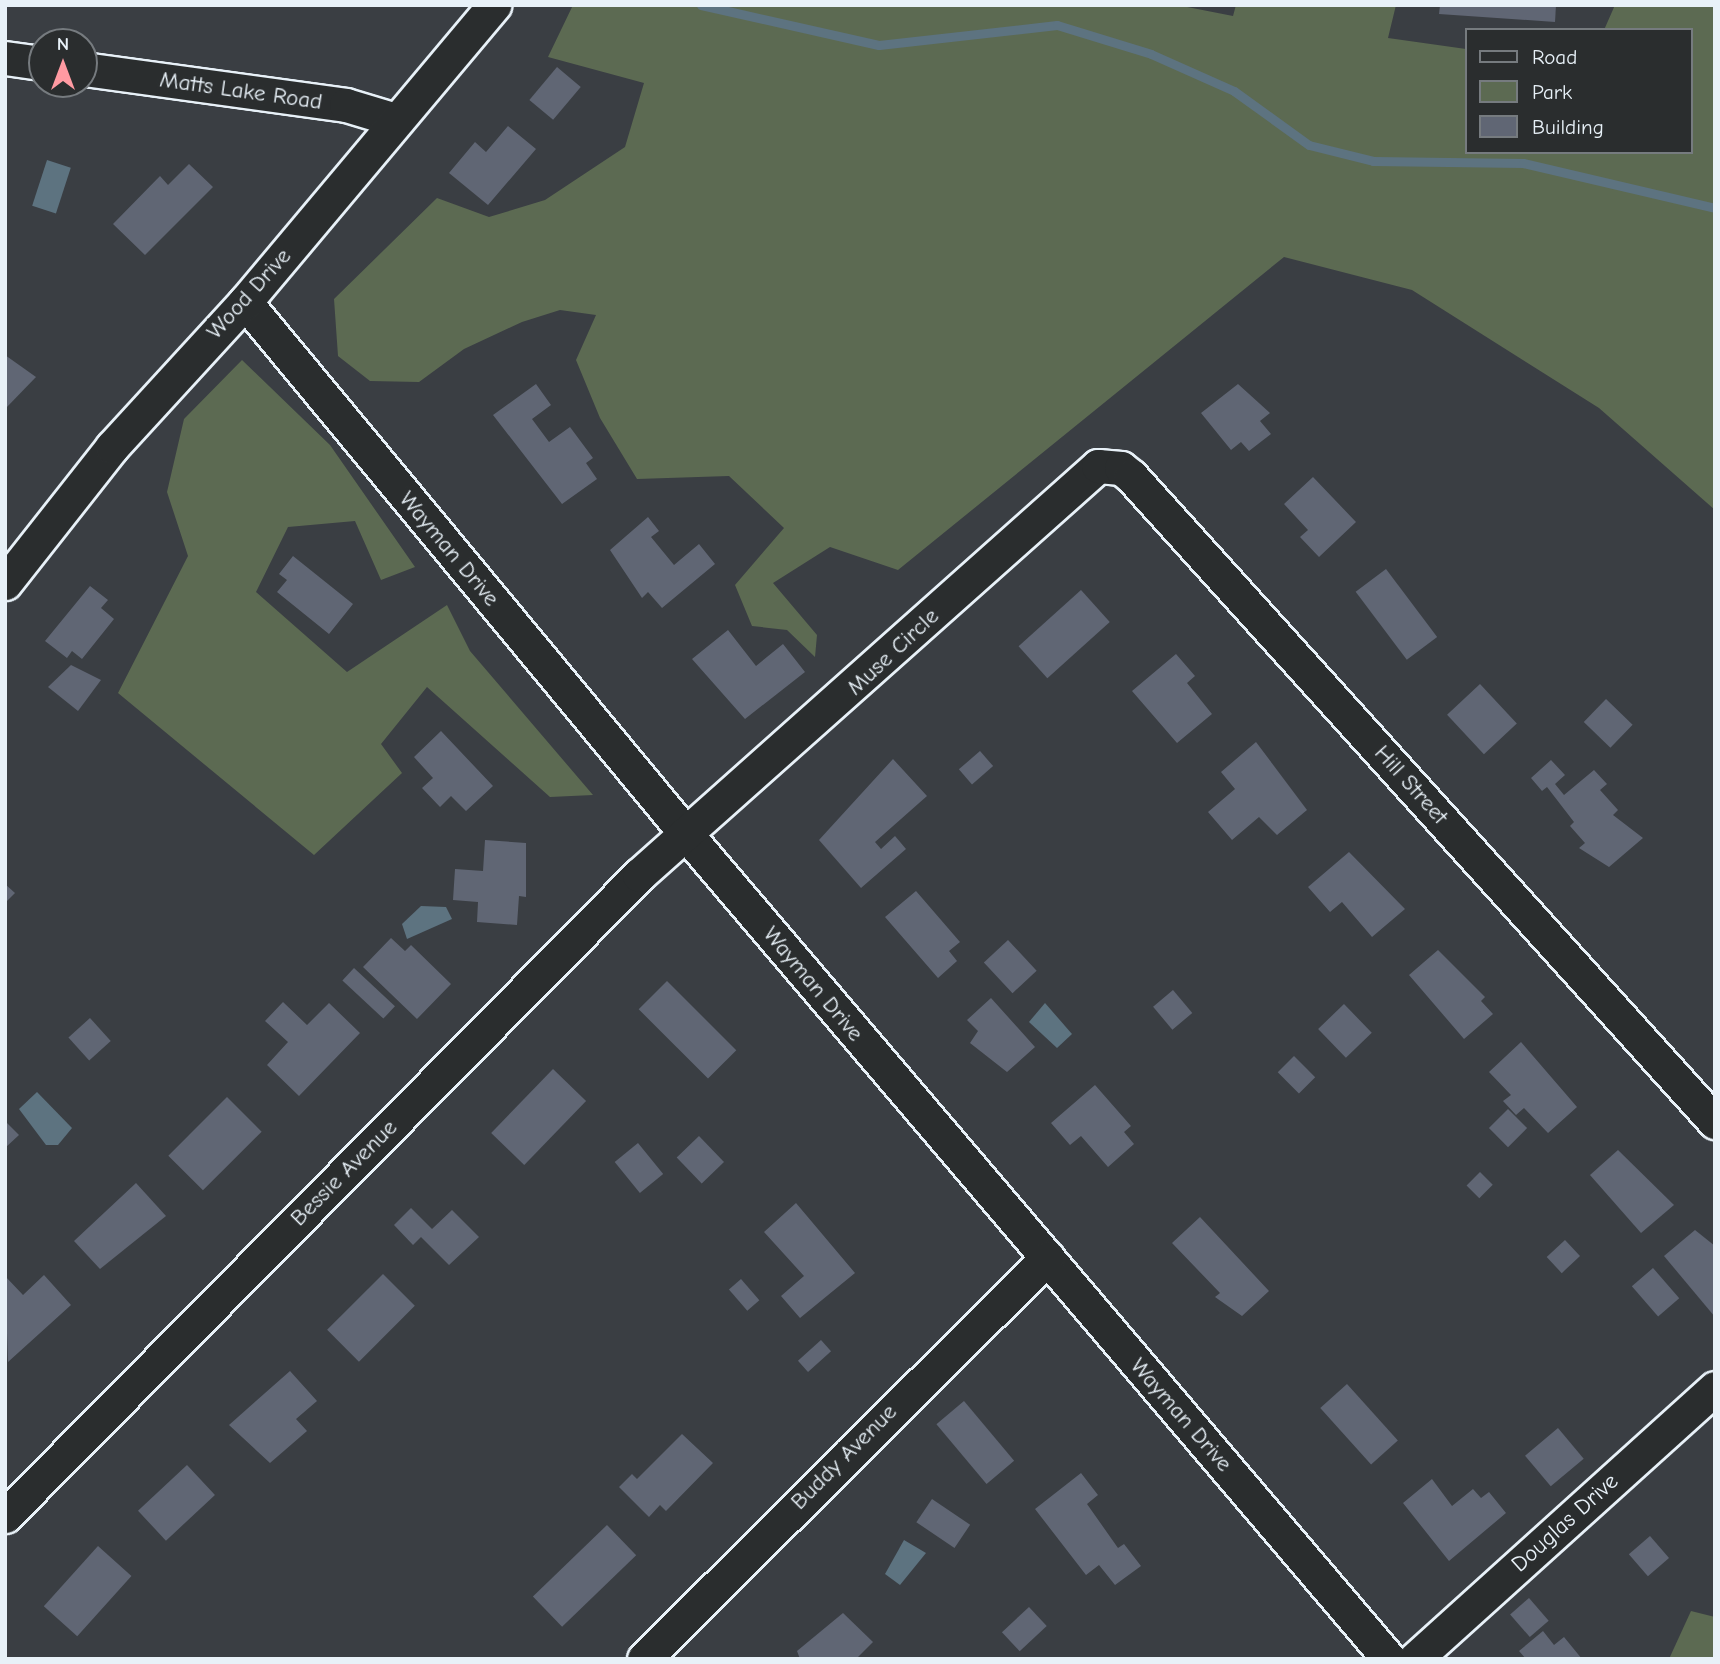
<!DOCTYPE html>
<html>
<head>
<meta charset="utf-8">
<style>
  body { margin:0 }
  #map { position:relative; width:1720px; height:1664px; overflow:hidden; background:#3a3e43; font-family:"Comic Neue",sans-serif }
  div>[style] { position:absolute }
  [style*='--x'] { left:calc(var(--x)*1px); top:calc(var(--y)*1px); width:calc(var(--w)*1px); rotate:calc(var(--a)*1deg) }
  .green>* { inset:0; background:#5c6a52 }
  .water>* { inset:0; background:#5d7380; transform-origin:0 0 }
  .stream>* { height:9px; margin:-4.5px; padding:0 4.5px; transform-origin:4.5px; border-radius:4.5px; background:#5d7380 }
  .building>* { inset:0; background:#606674; transform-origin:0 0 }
  .roads { filter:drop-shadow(2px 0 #e8f1f8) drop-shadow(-2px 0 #e8f1f8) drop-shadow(0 2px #e8f1f8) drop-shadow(0 -2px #e8f1f8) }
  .minor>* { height:33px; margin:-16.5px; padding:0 16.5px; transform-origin:16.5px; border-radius:16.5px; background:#2a2d2e }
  span { translate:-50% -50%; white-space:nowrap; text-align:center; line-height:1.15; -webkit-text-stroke:7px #2a2d2e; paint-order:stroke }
  .street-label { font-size:23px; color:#e8f1f8 }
  .frame { position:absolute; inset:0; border:7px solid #e8f1f8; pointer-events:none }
  .legend { position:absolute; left:1465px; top:28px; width:228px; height:126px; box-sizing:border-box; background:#2a2d2e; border:2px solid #767b7f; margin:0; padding:9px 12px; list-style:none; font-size:21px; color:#e8f1f8 }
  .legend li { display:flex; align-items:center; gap:14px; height:35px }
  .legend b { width:35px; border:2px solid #767b7f }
  .north { position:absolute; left:28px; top:28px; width:70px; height:70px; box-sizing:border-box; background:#2a2d2e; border:2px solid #767b7f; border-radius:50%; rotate:0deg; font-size:19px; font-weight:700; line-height:28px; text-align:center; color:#e8f1f8 }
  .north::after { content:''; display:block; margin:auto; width:24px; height:32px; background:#ff9aa2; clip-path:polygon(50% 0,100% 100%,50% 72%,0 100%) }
</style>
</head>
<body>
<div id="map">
  <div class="green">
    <div style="clip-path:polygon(573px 5px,1177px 5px,1233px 16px,1236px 5px,1396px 5px,1388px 38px,1466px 49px,1466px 152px,1690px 152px,1690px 30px,1604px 30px,1615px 5px,1715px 5px,1715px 510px,1599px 408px,1412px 290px,1284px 257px,898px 570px,830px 547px,773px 583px,817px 635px,815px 657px,787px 630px,752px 626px,735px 585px,784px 528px,729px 476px,637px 479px,600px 418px,576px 360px,596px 315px,560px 310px,522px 322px,464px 349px,419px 382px,370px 381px,338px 356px,334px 299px,437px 198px,489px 217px,545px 200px,625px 147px,644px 83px,548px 57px)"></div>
    <div style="clip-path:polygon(242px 360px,330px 445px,415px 567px,381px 580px,355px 521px,288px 527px,256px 592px,347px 672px,447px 605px,470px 651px,593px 795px,550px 797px,427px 687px,381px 744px,402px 773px,314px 855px,118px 693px,188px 556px,167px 492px,184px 419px)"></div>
    <div style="clip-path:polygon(1691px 1611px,1715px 1617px,1715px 1659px,1669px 1659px)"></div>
  </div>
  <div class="water">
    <div style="left:47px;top:160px;width:25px;height:48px;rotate:18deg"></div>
    <div style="clip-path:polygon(421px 906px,446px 907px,452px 919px,407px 939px,402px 924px)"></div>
    <div style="clip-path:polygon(1045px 1003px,1072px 1034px,1057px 1048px,1029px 1022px)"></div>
    <div style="clip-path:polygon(37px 1092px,72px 1128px,58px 1145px,46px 1145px,19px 1109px)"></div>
    <div style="clip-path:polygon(904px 1540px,926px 1553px,900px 1585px,885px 1574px)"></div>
  </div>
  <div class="stream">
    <div style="--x:701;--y:5;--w:182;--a:12.7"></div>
    <div style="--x:879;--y:45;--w:179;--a:-6.4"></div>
    <div style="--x:1057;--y:25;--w:98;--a:17.1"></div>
    <div style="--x:1151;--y:54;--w:91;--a:24"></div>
    <div style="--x:1234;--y:91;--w:92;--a:35.8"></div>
    <div style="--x:1309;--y:145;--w:66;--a:14"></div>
    <div style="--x:1373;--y:161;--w:150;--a:0.8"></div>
    <div style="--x:1523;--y:163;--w:197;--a:13.2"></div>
  </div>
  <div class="building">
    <div style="clip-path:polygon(1440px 5px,1556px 5px,1555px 22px,1439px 14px)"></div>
    <div style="left:557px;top:67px;width:31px;height:43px;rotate:40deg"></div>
    <div style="clip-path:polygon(508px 126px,536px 149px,488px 205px,449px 173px,475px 142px,486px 152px)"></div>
    <div style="clip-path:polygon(189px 164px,213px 187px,145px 255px,113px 224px,160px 176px,168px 185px)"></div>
    <div style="clip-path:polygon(5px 355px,36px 377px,5px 409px)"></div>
    <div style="clip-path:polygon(536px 384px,551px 405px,532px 419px,549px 442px,570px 427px,593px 458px,586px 463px,597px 479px,562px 504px,493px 415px)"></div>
    <div style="clip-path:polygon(1238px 384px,1270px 413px,1260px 421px,1271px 434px,1249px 451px,1241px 442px,1231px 450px,1201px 413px)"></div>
    <div style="clip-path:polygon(1313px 477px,1356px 522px,1319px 557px,1300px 537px,1308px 530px,1284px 504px)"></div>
    <div style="clip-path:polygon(648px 517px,659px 531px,651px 537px,674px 565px,699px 544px,715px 564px,662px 608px,648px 592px,642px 598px,610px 550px)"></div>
    <div style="clip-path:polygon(293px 556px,353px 604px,329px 634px,277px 592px,287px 580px,279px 574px)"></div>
    <div style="left:1386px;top:569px;width:85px;height:38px;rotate:53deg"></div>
    <div style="clip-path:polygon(90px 586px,108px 600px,101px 608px,114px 619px,82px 659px,72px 651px,67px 658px,45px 641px)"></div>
    <div style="left:1081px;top:590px;width:43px;height:84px;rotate:48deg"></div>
    <div style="clip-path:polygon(728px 630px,756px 666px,783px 644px,805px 672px,745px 719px,692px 659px)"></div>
    <div style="clip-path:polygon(1176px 654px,1195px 676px,1187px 683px,1212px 714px,1177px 743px,1132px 691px)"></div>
    <div style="clip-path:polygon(71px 665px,101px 680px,78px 711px,48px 687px)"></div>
    <div style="left:1480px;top:684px;width:54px;height:45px;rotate:47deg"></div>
    <div style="left:1606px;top:699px;width:37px;height:32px;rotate:44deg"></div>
    <div style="clip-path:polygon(441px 731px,493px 786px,466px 811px,451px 796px,440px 807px,422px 788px,433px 778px,414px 757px)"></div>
    <div style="clip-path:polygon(1256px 742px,1307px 810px,1277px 835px,1259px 817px,1232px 840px,1208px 812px,1235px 789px,1221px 772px)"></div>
    <div style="left:980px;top:751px;width:20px;height:28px;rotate:49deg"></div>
    <div style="clip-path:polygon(893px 759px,927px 796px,875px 842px,881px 849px,895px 836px,906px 849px,861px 888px,819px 840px)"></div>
    <div style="clip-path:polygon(1551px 760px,1565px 775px,1555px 784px,1564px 795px,1594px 770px,1607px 784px,1600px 790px,1618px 810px,1613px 815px,1643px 838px,1609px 867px,1579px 848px,1585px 843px,1570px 826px,1574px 822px,1547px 787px,1542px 791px,1531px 778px)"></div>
    <div style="clip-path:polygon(485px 840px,526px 843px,526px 897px,519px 896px,517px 925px,477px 922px,478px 902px,453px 900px,455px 869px,483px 871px)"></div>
    <div style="clip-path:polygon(1349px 852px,1405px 909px,1372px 937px,1342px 902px,1330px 912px,1308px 887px)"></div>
    <div style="clip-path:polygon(5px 884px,15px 893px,5px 903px)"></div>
    <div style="clip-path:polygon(916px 891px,960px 942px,949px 951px,957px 961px,938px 978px,885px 917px)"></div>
    <div style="clip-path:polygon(391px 938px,405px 951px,411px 945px,451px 984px,417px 1019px,363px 967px)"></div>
    <div style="left:1008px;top:940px;width:42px;height:33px;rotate:47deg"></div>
    <div style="clip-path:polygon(1438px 950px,1485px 997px,1481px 1001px,1493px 1014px,1464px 1039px,1409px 975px)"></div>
    <div style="left:354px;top:968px;width:56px;height:17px;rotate:43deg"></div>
    <div style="left:667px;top:981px;width:98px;height:40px;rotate:45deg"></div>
    <div style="left:1173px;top:990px;width:30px;height:26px;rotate:50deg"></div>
    <div style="clip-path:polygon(991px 998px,1035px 1047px,1007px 1072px,970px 1043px,978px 1031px,967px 1020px)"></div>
    <div style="clip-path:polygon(283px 1002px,307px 1025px,329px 1003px,360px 1033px,299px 1096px,267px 1065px,288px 1042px,265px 1021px)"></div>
    <div style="left:1344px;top:1004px;width:40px;height:36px;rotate:46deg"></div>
    <div style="left:90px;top:1018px;width:31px;height:29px;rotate:48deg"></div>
    <div style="clip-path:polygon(1521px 1042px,1577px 1107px,1548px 1133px,1524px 1108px,1516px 1115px,1503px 1101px,1511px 1095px,1489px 1072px)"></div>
    <div style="left:1294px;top:1056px;width:30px;height:23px;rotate:45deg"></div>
    <div style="left:553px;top:1069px;width:46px;height:89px;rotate:44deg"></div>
    <div style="clip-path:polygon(1095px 1085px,1131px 1126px,1124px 1132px,1134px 1144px,1108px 1167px,1081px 1136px,1070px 1145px,1051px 1123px)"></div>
    <div style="left:227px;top:1097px;width:49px;height:83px;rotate:45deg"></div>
    <div style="left:1508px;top:1109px;width:27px;height:27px;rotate:45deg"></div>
    <div style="clip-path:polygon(5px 1121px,19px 1135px,5px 1148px)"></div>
    <div style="left:699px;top:1136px;width:36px;height:31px;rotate:46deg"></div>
    <div style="left:638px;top:1143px;width:40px;height:30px;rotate:51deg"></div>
    <div style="clip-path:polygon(1618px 1150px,1674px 1205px,1641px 1233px,1590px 1175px)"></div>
    <div style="left:1480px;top:1172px;width:18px;height:19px;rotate:45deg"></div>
    <div style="clip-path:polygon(136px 1183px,166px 1216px,100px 1269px,74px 1241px)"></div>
    <div style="clip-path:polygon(796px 1203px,855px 1273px,800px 1318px,781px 1296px,804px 1276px,764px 1232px)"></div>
    <div style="clip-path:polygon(411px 1208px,432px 1229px,452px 1210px,479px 1237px,449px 1265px,421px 1237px,413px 1245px,394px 1225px)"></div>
    <div style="clip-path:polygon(1200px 1217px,1269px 1291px,1242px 1316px,1215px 1297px,1220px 1293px,1172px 1243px)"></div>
    <div style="clip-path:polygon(1695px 1230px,1715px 1246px,1715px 1317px,1664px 1256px)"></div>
    <div style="left:1565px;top:1240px;width:22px;height:25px;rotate:47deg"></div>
    <div style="left:1653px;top:1268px;width:40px;height:28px;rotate:49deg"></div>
    <div style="left:383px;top:1274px;width:45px;height:79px;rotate:45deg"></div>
    <div style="clip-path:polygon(44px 1275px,71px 1305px,8px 1362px,5px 1276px,23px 1295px)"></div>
    <div style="left:741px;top:1279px;width:28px;height:16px;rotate:49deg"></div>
    <div style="left:821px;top:1340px;width:15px;height:31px;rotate:48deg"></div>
    <div style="clip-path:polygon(290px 1371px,317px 1401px,296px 1419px,307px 1431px,270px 1463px,229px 1425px)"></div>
    <div style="left:1347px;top:1384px;width:76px;height:36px;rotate:48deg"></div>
    <div style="left:964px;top:1401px;width:78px;height:36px;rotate:50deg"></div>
    <div style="left:1558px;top:1428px;width:40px;height:43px;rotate:50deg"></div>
    <div style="clip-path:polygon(682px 1434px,713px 1463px,666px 1511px,660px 1505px,649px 1517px,619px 1487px,632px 1474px,637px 1479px)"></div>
    <div style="left:187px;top:1465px;width:41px;height:67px;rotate:47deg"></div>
    <div style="clip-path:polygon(1081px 1473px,1098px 1495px,1087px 1504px,1118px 1548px,1124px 1544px,1141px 1566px,1115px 1585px,1099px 1565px,1086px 1575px,1035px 1509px)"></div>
    <div style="clip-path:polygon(1432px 1479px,1452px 1506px,1473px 1489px,1481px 1498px,1489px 1492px,1506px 1513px,1449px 1561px,1403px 1503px)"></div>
    <div style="left:932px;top:1499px;width:46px;height:28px;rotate:34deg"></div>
    <div style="left:607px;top:1525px;width:42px;height:103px;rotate:46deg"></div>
    <div style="left:1650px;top:1536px;width:29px;height:28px;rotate:49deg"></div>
    <div style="left:98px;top:1546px;width:45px;height:81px;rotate:42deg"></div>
    <div style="left:1529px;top:1598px;width:30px;height:25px;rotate:49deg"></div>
    <div style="left:1029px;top:1607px;width:26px;height:37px;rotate:47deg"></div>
    <div style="clip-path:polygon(843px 1613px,873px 1642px,856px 1659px,800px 1659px,797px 1651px)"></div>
    <div style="clip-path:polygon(1543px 1631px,1554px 1645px,1564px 1637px,1582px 1659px,1526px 1659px,1519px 1651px)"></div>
  </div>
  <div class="roads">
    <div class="minor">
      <div style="--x:5;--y:58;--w:37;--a:8"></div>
      <div style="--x:84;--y:69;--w:264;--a:7.8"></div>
      <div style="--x:346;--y:105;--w:52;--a:16.7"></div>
      <div style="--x:245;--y:302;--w:692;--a:50.33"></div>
      <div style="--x:687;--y:835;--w:1082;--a:49.57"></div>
      <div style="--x:5;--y:583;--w:173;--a:-51.8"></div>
      <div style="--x:112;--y:447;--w:197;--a:-47.5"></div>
      <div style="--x:245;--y:302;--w:388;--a:-50"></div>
      <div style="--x:5;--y:1516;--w:902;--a:-45.31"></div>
      <div style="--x:639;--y:875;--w:615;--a:-41.7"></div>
      <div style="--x:1098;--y:466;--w:23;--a:5"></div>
      <div style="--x:1121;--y:468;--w:13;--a:39"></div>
      <div style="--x:1131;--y:476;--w:871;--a:47.89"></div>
      <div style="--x:644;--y:1659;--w:569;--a:-44.86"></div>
      <div style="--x:1415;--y:1659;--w:404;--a:-42.1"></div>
    </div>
  </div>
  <div class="street-label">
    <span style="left:241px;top:91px;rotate:8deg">Matts Lake Road</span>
    <span style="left:249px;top:294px;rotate:-48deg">Wood Drive</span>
    <span style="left:449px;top:549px;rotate:50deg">Wayman Drive</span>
    <span style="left:893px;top:652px;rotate:-43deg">Muse Circle</span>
    <span style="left:1411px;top:785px;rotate:48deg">Hill Street</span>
    <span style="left:813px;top:984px;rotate:50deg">Wayman Drive</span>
    <span style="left:344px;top:1173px;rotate:-45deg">Bessie Avenue</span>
    <span style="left:1181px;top:1415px;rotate:49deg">Wayman Drive</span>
    <span style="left:844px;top:1457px;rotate:-45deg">Buddy Avenue</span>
    <span style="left:1565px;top:1523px;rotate:-42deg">Douglas Drive</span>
  </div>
  <div class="frame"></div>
  <ul class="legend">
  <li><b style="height:9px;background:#2a2d2e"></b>Road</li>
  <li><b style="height:19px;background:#5c6a52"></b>Park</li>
  <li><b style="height:19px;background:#606674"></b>Building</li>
  </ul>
  <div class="north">N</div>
</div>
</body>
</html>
